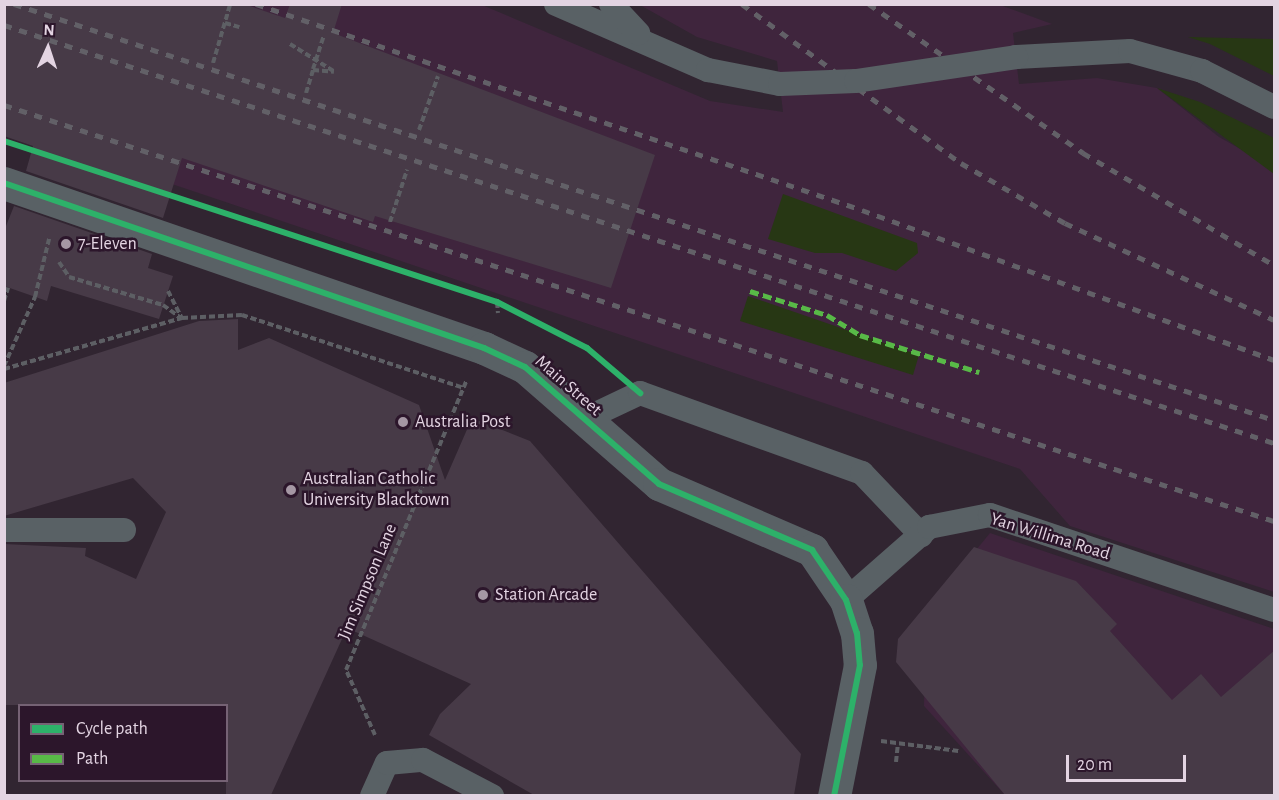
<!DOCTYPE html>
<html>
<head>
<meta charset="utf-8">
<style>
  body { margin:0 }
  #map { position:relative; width:1279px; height:800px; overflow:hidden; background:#312531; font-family:"Alegreya Sans",sans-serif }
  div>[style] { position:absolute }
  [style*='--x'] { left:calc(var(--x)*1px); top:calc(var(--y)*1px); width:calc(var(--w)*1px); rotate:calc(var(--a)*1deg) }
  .built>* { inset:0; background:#3f253d }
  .green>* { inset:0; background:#273714 }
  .building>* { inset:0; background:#473a47 }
  .path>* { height:4px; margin-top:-2px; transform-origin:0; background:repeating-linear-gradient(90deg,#5d5f64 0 6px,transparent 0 9px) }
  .service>* { height:24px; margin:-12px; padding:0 12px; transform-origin:12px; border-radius:12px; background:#596165 }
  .minor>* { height:33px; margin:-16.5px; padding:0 16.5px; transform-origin:16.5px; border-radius:16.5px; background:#596165 }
  .rail>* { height:4.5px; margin-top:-2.25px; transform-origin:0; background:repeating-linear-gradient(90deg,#626067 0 8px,transparent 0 16px) }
  .service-bridge>* { height:24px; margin:-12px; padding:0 12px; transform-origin:12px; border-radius:12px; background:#596165 }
  .quiet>* { height:4.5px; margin-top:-2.25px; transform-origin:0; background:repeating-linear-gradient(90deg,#58b947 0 9px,transparent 0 13.5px) }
  .cycleway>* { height:6px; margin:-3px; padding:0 3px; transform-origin:3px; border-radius:3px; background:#2db169 }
  .dots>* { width:16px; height:16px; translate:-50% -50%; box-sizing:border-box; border:3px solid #2c162b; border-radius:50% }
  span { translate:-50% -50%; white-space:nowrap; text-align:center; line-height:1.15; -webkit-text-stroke:5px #2c162b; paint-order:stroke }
  .poi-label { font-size:18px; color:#e3d4e2 }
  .left { translate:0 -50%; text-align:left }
  .street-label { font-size:18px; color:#e3d4e2 }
  .frame { position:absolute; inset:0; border:6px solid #e3d4e2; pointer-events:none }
  .legend { position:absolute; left:18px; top:704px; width:210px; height:78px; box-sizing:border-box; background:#2c162b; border:2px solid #756274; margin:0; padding:8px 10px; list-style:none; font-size:18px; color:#e3d4e2 }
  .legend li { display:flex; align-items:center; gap:12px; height:30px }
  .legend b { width:30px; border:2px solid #756274 }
  .north { position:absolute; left:18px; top:18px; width:60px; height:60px; -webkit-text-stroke:4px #2c162b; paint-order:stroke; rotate:3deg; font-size:16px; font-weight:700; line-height:24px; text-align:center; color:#e3d4e2 }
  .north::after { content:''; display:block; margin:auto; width:21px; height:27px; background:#e3d4e2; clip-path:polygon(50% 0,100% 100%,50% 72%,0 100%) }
  .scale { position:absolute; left:1066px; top:755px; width:120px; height:27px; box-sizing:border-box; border:3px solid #e3d4e2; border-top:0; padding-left:8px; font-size:18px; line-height:21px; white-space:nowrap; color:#e3d4e2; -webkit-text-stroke:4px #2c162b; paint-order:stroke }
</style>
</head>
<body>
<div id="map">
  <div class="built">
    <div style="clip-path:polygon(5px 5px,482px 5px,710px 101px,783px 112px,777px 61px,697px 37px,640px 5px,1000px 5px,1052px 24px,1013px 33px,1019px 84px,1097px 78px,1157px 88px,1219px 137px,1274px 168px,1274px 592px,1070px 526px,1020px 469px,5px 128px)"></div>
    <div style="clip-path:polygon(990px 533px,1274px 629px,1274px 795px,1005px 795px,924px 706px,926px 611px)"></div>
  </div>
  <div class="green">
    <div style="clip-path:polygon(1188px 37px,1274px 39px,1274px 76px,1210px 44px)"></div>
    <div style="clip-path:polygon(1157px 88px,1200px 102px,1274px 138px,1274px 174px)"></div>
    <div style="clip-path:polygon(783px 194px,917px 243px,918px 253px,896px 271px,842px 253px,815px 253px,768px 239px)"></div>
    <div style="clip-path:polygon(748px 296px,919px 355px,913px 375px,740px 321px)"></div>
  </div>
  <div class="building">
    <div style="clip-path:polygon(4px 4px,244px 4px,285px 18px,290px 4px,342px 4px,333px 33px,655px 155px,611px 288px,375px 216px,373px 222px,182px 158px,163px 218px,26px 171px,33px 146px,4px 136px)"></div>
    <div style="clip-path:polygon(14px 206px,152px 254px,148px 268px,173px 276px,159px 319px,51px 286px,47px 301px,4px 286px,4px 231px)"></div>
    <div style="clip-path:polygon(238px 319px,238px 350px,269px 338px,419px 405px,445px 480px,472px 418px,530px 441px,801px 754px,794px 795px,534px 795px,429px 735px,440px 714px,471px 684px,347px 628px,271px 795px,226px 795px,226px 705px,4px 705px,4px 544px,86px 548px,85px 556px,136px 579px,166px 512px,133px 478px,4px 516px,4px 383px,199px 321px)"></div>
    <div style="clip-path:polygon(974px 547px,1076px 581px,1117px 624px,1110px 631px,1172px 700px,1201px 674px,1221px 697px,1275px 650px,1275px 795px,1005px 795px,896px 662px,898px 639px)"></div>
  </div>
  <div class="path">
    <div style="--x:225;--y:23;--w:15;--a:16"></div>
    <div style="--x:290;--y:44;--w:53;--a:31.9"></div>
    <div style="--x:213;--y:63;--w:60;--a:-73.7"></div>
    <div style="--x:313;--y:69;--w:35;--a:-72"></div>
    <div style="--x:306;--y:93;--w:24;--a:-73"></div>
    <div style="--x:313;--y:70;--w:21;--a:5"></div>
    <div style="--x:419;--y:130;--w:57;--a:-70.6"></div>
    <div style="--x:390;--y:222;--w:55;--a:-71.9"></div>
    <div style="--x:59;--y:262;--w:18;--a:56"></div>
    <div style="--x:69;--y:277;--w:98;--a:16.6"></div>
    <div style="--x:163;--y:305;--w:22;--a:36"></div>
    <div style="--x:168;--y:291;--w:30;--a:63"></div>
    <div style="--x:4;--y:301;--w:14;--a:-73"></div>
    <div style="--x:497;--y:302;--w:11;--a:85"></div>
    <div style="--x:4;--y:366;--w:76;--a:-65.8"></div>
    <div style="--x:35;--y:297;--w:60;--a:-76.4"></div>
    <div style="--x:4;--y:369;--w:185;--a:-16"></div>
    <div style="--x:182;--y:318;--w:60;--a:-2.9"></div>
    <div style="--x:242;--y:315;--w:234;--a:18.2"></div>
    <div style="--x:375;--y:735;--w:71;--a:-114"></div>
    <div style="--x:346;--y:670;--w:314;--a:-67.4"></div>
    <div style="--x:881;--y:741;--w:78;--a:7.4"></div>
    <div style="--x:896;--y:762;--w:18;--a:-84"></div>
  </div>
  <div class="service">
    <div style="--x:556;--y:4;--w:166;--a:23.5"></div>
    <div style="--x:708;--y:70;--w:73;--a:11"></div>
    <div style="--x:611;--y:4;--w:40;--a:47"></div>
    <div style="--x:1016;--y:57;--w:114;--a:-3"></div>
    <div style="--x:1130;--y:51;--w:75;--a:15.5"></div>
    <div style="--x:1202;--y:71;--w:80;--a:26.6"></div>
    <div style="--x:585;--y:419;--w:61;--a:-25.3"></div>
    <div style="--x:640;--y:393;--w:236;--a:19.8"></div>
    <div style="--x:862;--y:473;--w:86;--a:46.4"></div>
    <div style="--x:4;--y:530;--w:120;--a:0"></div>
    <div style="--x:846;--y:600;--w:111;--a:-41.3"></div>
    <div style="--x:929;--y:527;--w:62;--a:-11.1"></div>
    <div style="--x:990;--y:515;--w:299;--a:18.5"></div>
    <div style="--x:372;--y:796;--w:36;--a:-66"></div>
    <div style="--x:387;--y:763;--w:36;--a:-5"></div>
    <div style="--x:423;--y:760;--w:78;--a:27.6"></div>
  </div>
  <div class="minor">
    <div style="--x:4;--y:183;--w:508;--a:18.97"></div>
    <div style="--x:484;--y:348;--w:45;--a:24.9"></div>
    <div style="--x:525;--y:367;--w:178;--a:41.1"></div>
    <div style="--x:659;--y:484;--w:167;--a:23.3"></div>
    <div style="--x:812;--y:550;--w:60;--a:55.8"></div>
    <div style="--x:846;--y:600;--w:35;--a:72"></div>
    <div style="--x:857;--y:633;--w:32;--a:85"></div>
    <div style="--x:860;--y:665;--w:134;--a:101.2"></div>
  </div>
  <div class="rail">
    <div style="--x:14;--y:4;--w:1327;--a:18.27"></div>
    <div style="--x:256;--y:4;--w:640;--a:18.77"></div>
    <div style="--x:862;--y:210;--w:438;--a:20"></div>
    <div style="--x:742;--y:4;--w:271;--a:36"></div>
    <div style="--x:961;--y:163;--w:120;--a:30"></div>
    <div style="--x:1065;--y:223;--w:230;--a:24.9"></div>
    <div style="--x:869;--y:4;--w:261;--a:34.8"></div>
    <div style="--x:1083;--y:153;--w:221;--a:30.4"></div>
    <div style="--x:4;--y:25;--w:1337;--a:18.22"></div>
    <div style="--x:4;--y:105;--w:1336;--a:18.14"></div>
  </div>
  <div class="service-bridge">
    <div style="--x:780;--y:84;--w:76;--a:-2.3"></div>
    <div style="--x:856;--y:81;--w:162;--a:-8.5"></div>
  </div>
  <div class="quiet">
    <div style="--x:750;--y:291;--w:81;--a:17.3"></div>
    <div style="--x:827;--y:315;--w:39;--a:31"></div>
    <div style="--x:860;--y:335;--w:125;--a:17.3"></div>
  </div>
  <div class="cycleway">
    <div style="--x:4;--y:141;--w:519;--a:18.09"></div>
    <div style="--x:497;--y:302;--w:101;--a:27.1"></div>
    <div style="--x:587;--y:348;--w:70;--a:40.3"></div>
    <div style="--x:4;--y:183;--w:508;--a:18.97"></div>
    <div style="--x:484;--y:348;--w:45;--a:24.9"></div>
    <div style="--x:525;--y:367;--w:178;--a:41.1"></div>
    <div style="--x:659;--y:484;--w:167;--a:23.3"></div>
    <div style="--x:812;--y:550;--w:60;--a:55.8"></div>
    <div style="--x:846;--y:600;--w:35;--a:72"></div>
    <div style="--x:857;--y:633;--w:32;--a:85"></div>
    <div style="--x:860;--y:665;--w:134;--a:101.2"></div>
  </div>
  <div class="dots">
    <div style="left:66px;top:244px;background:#a597a4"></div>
    <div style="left:403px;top:422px;background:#a597a4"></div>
    <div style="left:291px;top:490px;background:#a597a4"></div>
    <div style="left:483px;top:595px;background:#a597a4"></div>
  </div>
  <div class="poi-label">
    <span class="left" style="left:78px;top:244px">7-Eleven</span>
    <span class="left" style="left:415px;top:422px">Australia Post</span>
    <span class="left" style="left:303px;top:490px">Australian Catholic<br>University Blacktown</span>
    <span class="left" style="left:495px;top:595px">Station Arcade</span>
  </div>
  <div class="street-label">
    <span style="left:568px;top:386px;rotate:41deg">Main Street</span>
    <span style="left:1050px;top:537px;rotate:17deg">Yan Willima Road</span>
    <span style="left:368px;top:582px;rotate:-67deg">Jim Simpson Lane</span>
  </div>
  <div class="frame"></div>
  <ul class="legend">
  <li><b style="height:8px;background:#2db169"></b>Cycle path</li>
  <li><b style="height:8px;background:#58b947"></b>Path</li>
  </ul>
  <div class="north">N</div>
  <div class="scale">20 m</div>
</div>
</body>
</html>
